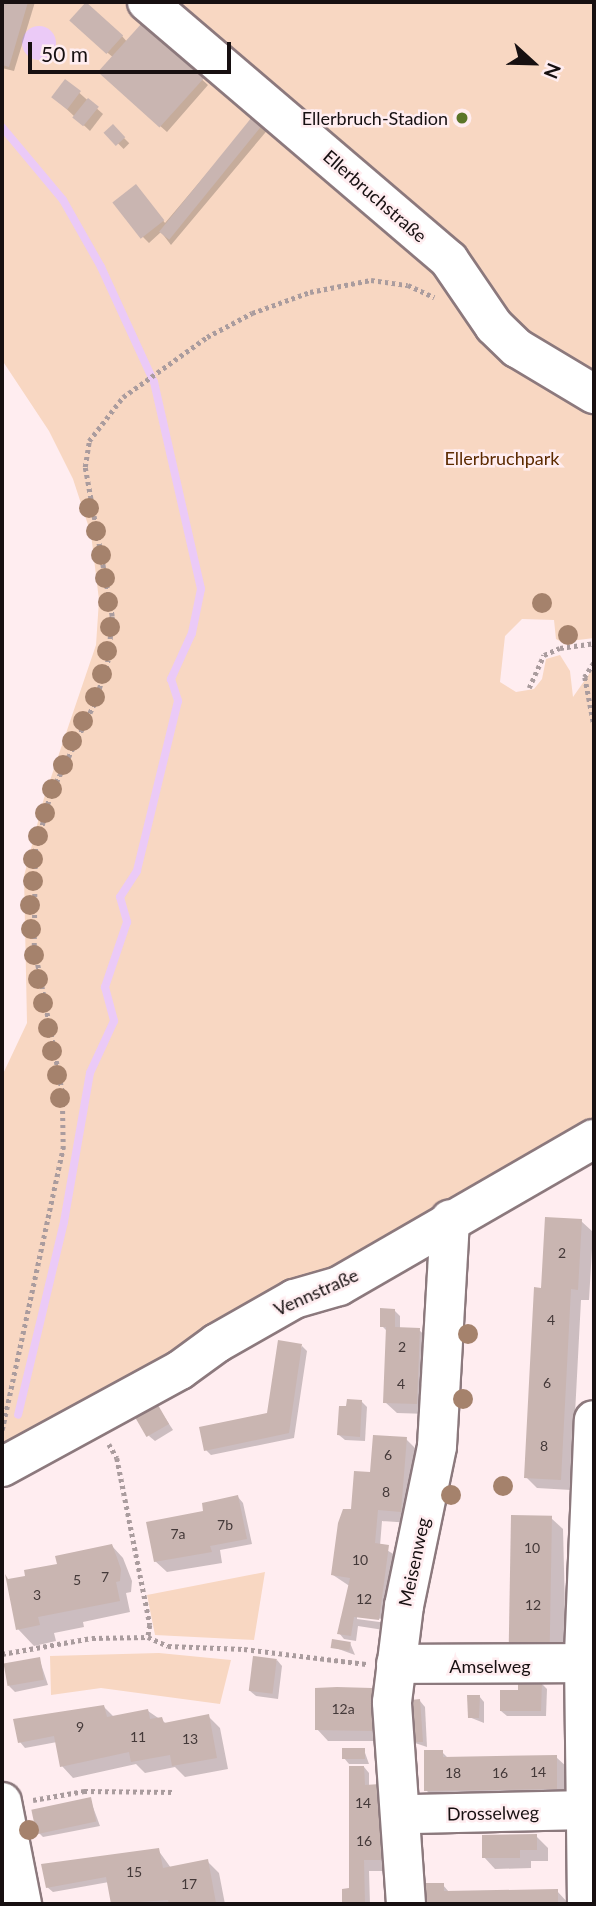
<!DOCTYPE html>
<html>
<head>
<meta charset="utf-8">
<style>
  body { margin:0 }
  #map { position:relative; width:596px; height:1906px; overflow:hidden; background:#ffedf0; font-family:Lato,sans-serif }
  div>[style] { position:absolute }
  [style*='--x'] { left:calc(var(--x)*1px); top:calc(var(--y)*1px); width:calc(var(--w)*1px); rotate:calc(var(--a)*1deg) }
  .green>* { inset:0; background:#f8d7c2 }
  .water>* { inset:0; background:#ebcaf7 }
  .round { border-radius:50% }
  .shadow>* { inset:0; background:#0003; transform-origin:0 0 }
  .stream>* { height:8px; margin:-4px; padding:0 4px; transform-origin:4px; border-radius:4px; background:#ebcaf7 }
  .building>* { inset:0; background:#c9b5b1; transform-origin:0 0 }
  .path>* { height:4.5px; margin-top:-2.25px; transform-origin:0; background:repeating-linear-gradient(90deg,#aa9c9e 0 3.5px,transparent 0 7px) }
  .roads { filter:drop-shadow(2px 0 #8c797d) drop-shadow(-2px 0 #8c797d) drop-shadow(0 2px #8c797d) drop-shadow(0 -2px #8c797d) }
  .minor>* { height:38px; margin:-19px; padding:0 19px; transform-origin:19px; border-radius:19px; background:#fff }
  .trees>* { width:20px; height:20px; margin:-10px; border-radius:50%; background:#a5826c }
  .dots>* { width:19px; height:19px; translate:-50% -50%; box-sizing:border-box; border:4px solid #ffedf0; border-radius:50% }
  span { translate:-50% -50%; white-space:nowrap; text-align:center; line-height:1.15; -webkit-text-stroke:5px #ffedf0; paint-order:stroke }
  .number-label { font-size:14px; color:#443939 }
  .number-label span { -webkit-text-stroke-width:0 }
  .poi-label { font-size:18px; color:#171011 }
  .right { translate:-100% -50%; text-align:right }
  .street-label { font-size:18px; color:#171011 }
  .park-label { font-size:18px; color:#5c2a00 }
  .frame { position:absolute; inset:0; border:4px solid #171011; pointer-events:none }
  .north { position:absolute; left:498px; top:28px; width:70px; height:70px; -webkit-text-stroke:5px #ffedf0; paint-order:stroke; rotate:112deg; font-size:19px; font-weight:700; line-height:28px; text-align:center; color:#171011 }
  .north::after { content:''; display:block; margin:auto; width:24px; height:32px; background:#171011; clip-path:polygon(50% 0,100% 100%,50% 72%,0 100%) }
  .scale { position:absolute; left:28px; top:42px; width:203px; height:32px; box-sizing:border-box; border:4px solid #171011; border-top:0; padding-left:9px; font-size:21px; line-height:24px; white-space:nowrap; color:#171011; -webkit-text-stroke:5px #ffedf0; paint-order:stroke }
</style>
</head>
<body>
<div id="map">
  <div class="green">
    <div style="clip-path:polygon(2px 2px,594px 2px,594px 638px,562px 642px,556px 639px,554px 620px,522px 619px,505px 636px,500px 682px,516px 692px,534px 689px,542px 679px,546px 659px,560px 655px,570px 671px,573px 697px,594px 667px,594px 1122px,312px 1285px,276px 1290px,2px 1448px,2px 1076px,27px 1023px,24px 876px,44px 798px,96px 645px,99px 600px,91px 534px,73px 479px,49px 431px,2px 360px)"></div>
    <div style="clip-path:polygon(265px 1572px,254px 1640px,155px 1635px,147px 1595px)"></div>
    <div style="clip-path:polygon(159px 1653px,231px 1660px,220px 1704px,101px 1688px,51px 1695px,50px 1656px)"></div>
  </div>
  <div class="water">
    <div class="round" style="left:22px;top:26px;width:34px;height:34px"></div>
  </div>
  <div class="shadow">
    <div style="clip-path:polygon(2px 2px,35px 2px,14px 71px,2px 68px)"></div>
    <div style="clip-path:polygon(76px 26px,122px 36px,128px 43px,143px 26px,208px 85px,167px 132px,107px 79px,115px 59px)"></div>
    <div style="clip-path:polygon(66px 81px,103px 114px,90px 131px,59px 102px)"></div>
    <div style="clip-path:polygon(257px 114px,270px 127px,171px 245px,161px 232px,149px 243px,143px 237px,141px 192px,165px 223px)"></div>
    <div style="left:113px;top:127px;width:23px;height:8px;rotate:45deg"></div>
    <div style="clip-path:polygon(581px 1221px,593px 1232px,589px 1300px,581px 1300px,571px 1490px,537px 1488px,526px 1477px,543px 1289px)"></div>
    <div style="clip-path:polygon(395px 1311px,400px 1316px,400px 1329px,419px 1330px,431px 1341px,428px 1414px,397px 1413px,385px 1402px,388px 1332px,382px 1326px)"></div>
    <div style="clip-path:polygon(302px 1346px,307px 1351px,294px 1438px,211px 1455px,206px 1450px,269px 1414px)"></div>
    <div style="clip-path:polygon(361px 1401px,367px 1407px,365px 1441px,345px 1440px,339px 1435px)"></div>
    <div style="clip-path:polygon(158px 1407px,173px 1430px,155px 1441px,149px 1436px)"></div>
    <div style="clip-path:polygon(evenodd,406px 1439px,417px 1450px,412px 1523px,382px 1521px,380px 1546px,400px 1558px,390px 1631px,358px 1626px,356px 1641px,344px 1639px,339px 1633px,341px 1617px,350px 1618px,351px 1587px,333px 1575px,369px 1474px,406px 1439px,357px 1615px,388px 1620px,387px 1623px,357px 1619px,357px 1615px)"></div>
    <div style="clip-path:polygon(238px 1497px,243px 1503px,252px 1544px,220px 1550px,222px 1563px,167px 1572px,155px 1561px,205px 1512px)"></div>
    <div style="clip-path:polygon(551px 1518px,563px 1529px,566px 1649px,528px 1654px,516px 1642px)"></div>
    <div style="clip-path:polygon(112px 1546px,123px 1558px,132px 1581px,131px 1592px,126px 1593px,130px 1612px,83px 1622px,84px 1627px,54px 1633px,56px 1641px,34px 1646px,18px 1629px,27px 1578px)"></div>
    <div style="clip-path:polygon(350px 1643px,355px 1655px,333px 1647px)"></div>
    <div style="clip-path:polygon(39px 1658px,48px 1685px,15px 1692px,9px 1686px)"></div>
    <div style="clip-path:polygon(277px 1660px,282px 1666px,278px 1699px,256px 1696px,250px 1691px)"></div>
    <div style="clip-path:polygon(541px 1683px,547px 1689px,546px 1716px,507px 1716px,501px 1711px,520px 1692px)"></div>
    <div style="clip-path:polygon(372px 1689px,383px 1701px,383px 1741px,328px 1741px,317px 1729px)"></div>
    <div style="clip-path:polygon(479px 1696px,484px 1702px,484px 1723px,469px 1717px)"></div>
    <div style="clip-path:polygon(420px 1701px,425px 1707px,427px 1747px,412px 1742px)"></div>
    <div style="clip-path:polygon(104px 1707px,114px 1717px,148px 1711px,167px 1724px,208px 1716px,220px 1728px,228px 1769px,185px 1777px,175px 1767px,145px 1773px,136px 1764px,73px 1778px,62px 1766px,57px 1742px,25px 1748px,20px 1742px)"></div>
    <div style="clip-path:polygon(364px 1750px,369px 1764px,349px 1764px,344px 1758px)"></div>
    <div style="clip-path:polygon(442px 1752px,448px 1758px,556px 1757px,568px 1768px,568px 1800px,437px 1801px,426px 1790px)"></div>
    <div style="clip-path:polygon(351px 1767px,364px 1767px,369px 1773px,369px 1786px,379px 1786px,391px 1871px,369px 1871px,370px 1904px,344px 1904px,344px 1891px,351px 1890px)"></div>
    <div style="clip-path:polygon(90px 1799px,100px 1826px,43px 1837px,37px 1831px)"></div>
    <div style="clip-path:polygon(536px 1836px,548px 1848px,548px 1861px,531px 1861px,531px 1868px,495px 1869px,484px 1857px)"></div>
    <div style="clip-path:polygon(158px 1850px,171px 1868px,207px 1861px,219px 1873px,225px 1904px,113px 1904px,109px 1882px,53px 1892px,47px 1887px,43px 1866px)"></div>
    <div style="clip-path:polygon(427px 1885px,443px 1885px,449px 1892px,557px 1891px,569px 1904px,427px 1904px)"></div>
  </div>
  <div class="stream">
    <div style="--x:2;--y:127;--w:95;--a:50.1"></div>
    <div style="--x:63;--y:200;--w:77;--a:60.4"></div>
    <div style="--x:101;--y:267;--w:127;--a:65.3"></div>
    <div style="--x:154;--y:382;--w:212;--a:77.2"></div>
    <div style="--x:201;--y:589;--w:45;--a:101.6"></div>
    <div style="--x:192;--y:633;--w:51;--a:114.5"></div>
    <div style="--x:171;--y:679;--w:23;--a:72"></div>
    <div style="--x:178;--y:701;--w:175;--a:103.6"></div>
    <div style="--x:137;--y:871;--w:31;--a:123"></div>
    <div style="--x:120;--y:897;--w:26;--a:74"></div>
    <div style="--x:127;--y:922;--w:69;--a:108.7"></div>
    <div style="--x:105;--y:987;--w:35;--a:75"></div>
    <div style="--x:114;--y:1021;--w:57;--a:114.8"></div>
    <div style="--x:90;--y:1073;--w:151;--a:99.9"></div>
    <div style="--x:64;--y:1222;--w:198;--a:103.4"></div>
  </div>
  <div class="building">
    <div style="clip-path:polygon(2px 2px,28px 2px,9px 67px,2px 65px)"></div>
    <div style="left:86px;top:2px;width:50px;height:25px;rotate:42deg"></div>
    <div style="left:142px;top:23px;width:83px;height:66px;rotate:42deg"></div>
    <div style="left:65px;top:79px;width:20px;height:23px;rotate:37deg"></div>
    <div style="left:88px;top:98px;width:14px;height:25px;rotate:39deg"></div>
    <div style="left:256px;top:112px;width:13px;height:154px;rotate:39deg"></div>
    <div style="left:113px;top:124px;width:18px;height:13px;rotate:47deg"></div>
    <div style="left:136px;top:184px;width:46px;height:30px;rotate:52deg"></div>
    <div style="clip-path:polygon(545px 1217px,582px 1219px,578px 1290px,571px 1289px,561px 1480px,524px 1478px,534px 1287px,541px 1288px)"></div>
    <div style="clip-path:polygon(380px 1308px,395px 1309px,395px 1327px,420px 1328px,417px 1404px,383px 1403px,386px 1327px,380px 1327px)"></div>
    <div style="clip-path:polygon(278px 1340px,302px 1344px,289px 1433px,204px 1451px,199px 1427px,267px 1413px)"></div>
    <div style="clip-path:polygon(347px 1399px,362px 1400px,360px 1437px,337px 1435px,339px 1406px,346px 1406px)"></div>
    <div style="left:158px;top:1405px;width:22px;height:26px;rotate:60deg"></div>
    <div style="clip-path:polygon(373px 1435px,407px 1437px,401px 1512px,378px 1510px,375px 1543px,389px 1545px,379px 1620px,354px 1617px,351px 1636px,337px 1634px,350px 1578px,331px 1575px,338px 1523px,343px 1509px,351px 1509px,354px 1471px,370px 1472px)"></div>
    <div style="clip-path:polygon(238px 1495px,247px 1539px,210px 1546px,212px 1552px,154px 1562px,146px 1522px,203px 1511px,202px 1503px)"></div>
    <div style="left:511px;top:1515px;width:41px;height:128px;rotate:1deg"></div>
    <div style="clip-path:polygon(112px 1544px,121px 1569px,120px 1581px,116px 1582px,120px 1601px,38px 1617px,40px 1625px,16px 1630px,5px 1574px,8px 1579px,25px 1576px,24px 1570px,57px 1564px,55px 1556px)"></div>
    <div style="left:332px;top:1639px;width:19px;height:9px;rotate:9deg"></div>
    <div style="left:253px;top:1656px;width:24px;height:35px;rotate:7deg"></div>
    <div style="left:40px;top:1657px;width:23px;height:37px;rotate:80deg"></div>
    <div style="clip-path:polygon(518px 1681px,542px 1681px,541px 1711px,500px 1711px,500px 1690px,518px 1690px)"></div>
    <div style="clip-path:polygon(337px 1687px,372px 1688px,372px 1731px,315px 1730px,315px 1688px)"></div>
    <div style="clip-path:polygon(467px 1695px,480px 1695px,479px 1718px,468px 1718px)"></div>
    <div style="clip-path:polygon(420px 1699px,423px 1742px,410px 1742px,411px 1700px)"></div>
    <div style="clip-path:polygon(104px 1705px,107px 1717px,148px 1709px,150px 1719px,162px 1717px,164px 1723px,209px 1714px,217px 1758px,172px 1766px,170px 1755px,131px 1762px,129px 1752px,60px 1767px,54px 1736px,18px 1743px,13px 1719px)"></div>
    <div style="left:342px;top:1748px;width:23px;height:11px"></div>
    <div style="clip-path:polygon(424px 1750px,443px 1750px,443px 1757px,557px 1755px,557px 1789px,424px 1791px)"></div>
    <div style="clip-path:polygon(349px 1766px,364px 1766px,365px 1785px,380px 1784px,381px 1860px,364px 1860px,365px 1904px,342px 1904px,342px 1889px,349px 1888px)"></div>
    <div style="left:91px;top:1797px;width:25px;height:61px;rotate:78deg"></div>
    <div style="clip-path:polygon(537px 1834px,537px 1850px,520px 1850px,520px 1858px,482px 1858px,482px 1835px)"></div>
    <div style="clip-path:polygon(159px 1848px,163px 1868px,208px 1859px,216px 1903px,169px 1904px,168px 1900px,111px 1904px,106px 1877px,46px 1888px,41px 1864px)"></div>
    <div style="clip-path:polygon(425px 1883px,444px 1883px,444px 1891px,558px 1889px,558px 1904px,425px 1904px)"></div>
  </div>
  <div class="path">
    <div style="--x:594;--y:663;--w:17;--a:123"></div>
    <div style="--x:585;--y:677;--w:49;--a:79.4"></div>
    <div style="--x:529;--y:688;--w:36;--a:-66"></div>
    <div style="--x:544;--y:655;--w:17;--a:-24"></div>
    <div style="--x:560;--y:648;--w:34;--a:-8"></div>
    <div style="--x:2;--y:1430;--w:288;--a:-77.8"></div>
    <div style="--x:63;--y:1149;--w:57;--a:-91"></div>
    <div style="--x:62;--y:1092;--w:149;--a:-100.9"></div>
    <div style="--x:34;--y:946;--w:94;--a:-89.4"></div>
    <div style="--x:35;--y:852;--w:59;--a:-75.3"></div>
    <div style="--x:50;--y:795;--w:103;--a:-64.2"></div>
    <div style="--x:95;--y:702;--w:44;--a:-72.8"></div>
    <div style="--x:108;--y:660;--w:44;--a:-84.8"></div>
    <div style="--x:112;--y:616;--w:151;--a:-100.3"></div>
    <div style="--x:85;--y:467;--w:26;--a:-81"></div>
    <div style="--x:89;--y:441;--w:56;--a:-52.3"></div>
    <div style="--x:123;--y:397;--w:103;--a:-35.5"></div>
    <div style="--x:207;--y:337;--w:51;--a:-28.1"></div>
    <div style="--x:252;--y:313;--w:62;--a:-19.9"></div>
    <div style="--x:310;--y:292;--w:62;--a:-11.1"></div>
    <div style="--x:371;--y:280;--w:37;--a:8"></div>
    <div style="--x:408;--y:285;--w:29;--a:25"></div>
    <div style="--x:109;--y:1444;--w:16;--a:60"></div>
    <div style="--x:117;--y:1458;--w:170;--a:78.8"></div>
    <div style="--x:150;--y:1625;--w:12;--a:99"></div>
    <div style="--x:2;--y:1654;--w:91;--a:-10.1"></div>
    <div style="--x:92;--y:1638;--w:56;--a:-1"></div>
    <div style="--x:148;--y:1637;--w:22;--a:24"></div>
    <div style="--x:168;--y:1646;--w:76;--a:2.3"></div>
    <div style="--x:244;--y:1649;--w:123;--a:7"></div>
    <div style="--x:33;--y:1800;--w:52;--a:-10"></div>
    <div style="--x:84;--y:1791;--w:91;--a:0.6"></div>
  </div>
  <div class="roads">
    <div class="minor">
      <div style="--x:147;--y:2;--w:397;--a:40.5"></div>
      <div style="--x:449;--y:260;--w:80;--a:55.7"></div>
      <div style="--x:494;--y:326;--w:32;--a:44"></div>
      <div style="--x:517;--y:348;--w:90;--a:30.9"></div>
      <div style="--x:2;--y:1467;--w:203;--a:-28.6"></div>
      <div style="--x:180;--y:1370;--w:46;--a:-36.1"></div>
      <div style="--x:217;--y:1343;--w:89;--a:-29.7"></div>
      <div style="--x:294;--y:1299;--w:47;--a:-16.1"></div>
      <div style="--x:339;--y:1286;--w:294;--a:-30"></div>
      <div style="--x:396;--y:1664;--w:188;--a:-0.3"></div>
      <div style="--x:2;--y:1802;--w:104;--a:78.9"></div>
      <div style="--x:401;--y:1810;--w:14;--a:17"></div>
      <div style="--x:414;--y:1814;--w:172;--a:-1.3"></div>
      <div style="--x:406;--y:1904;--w:202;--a:-94"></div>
      <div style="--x:392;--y:1702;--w:97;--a:-82.9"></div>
      <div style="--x:404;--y:1606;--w:163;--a:-78.3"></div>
      <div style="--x:437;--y:1446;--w:227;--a:-86.7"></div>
      <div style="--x:587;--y:1904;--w:250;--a:-90.7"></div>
      <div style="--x:584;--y:1654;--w:234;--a:-87.6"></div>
    </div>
  </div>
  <div class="trees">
    <div style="left:89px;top:508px"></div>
    <div style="left:96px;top:531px"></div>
    <div style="left:101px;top:555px"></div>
    <div style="left:105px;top:578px"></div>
    <div style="left:108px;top:602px"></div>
    <div style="left:542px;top:603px"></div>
    <div style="left:110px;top:627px"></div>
    <div style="left:568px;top:635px"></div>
    <div style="left:107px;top:651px"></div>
    <div style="left:102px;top:674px"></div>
    <div style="left:95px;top:697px"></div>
    <div style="left:83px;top:721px"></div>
    <div style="left:72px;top:741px"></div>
    <div style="left:63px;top:765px"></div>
    <div style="left:52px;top:789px"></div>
    <div style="left:45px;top:813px"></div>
    <div style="left:38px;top:836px"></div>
    <div style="left:33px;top:859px"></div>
    <div style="left:33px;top:881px"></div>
    <div style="left:30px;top:905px"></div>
    <div style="left:31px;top:929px"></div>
    <div style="left:34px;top:955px"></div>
    <div style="left:38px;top:979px"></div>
    <div style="left:43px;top:1003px"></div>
    <div style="left:48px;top:1028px"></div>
    <div style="left:52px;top:1051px"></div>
    <div style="left:57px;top:1075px"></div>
    <div style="left:60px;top:1098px"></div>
    <div style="left:468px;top:1334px"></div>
    <div style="left:463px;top:1399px"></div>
    <div style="left:503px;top:1486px"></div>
    <div style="left:451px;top:1495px"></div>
    <div style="left:29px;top:1830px"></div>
  </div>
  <div class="dots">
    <div style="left:462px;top:118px;background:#5b7528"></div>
  </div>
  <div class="number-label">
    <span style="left:562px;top:1253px">2</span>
    <span style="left:551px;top:1320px">4</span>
    <span style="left:402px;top:1347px">2</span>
    <span style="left:547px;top:1383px">6</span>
    <span style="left:401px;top:1384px">4</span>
    <span style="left:544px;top:1446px">8</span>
    <span style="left:388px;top:1455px">6</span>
    <span style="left:386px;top:1492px">8</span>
    <span style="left:225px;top:1525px">7b</span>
    <span style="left:178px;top:1534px">7a</span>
    <span style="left:532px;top:1548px">10</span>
    <span style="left:360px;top:1560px">10</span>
    <span style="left:105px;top:1577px">7</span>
    <span style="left:77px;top:1580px">5</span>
    <span style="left:37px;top:1595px">3</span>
    <span style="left:364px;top:1599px">12</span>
    <span style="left:533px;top:1605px">12</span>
    <span style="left:343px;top:1709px">12a</span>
    <span style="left:80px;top:1727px">9</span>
    <span style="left:138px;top:1737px">11</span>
    <span style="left:190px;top:1739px">13</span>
    <span style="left:538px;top:1772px">14</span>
    <span style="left:453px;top:1773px">18</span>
    <span style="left:500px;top:1773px">16</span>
    <span style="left:363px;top:1803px">14</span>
    <span style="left:364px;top:1841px">16</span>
    <span style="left:134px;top:1872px">15</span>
    <span style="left:189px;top:1884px">17</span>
  </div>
  <div class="poi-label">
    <span class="right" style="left:448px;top:118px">Ellerbruch-Stadion</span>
  </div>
  <div class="street-label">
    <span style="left:375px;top:196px;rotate:41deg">Ellerbruchstraße</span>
    <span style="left:316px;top:1292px;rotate:-24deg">Vennstraße</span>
    <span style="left:414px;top:1562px;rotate:-78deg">Meisenweg</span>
    <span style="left:490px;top:1666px">Amselweg</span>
    <span style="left:493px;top:1813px;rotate:-1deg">Drosselweg</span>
  </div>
  <div class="park-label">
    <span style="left:502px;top:458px">Ellerbruchpark</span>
  </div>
  <div class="frame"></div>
  <div class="north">N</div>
  <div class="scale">50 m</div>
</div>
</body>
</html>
